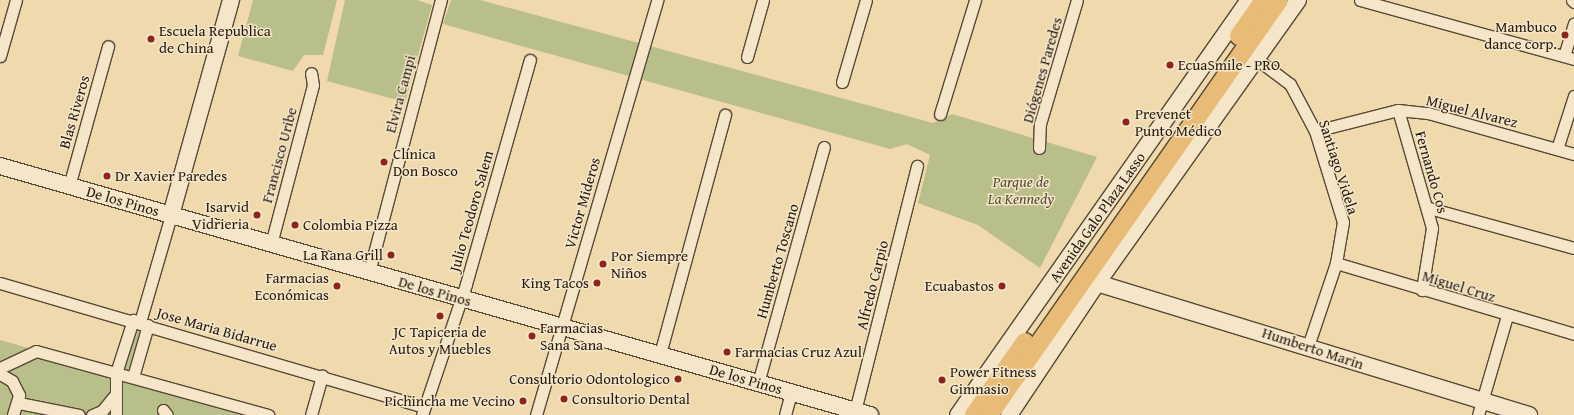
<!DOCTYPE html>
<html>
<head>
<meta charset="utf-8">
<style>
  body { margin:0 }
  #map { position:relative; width:1574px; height:415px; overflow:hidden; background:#efd9ad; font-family:"Gentium Book Plus",serif }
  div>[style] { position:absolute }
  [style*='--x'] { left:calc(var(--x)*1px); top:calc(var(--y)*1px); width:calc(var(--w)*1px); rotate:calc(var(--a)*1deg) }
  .green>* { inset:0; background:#b9bf8a }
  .roads { filter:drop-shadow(1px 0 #574935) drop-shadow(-1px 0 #574935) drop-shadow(0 1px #574935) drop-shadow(0 -1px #574935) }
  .street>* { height:11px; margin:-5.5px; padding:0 5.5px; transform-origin:5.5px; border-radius:5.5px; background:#f5e6ca }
  .secondary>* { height:16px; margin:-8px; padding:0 8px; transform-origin:8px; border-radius:8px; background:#f5e6ca }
  .primary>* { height:18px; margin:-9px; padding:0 9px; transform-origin:9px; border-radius:9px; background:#e8bc76 }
  .dots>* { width:11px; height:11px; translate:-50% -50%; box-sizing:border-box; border:2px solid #f5e6ca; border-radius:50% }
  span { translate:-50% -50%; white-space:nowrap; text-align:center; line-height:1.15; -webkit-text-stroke:3px #f5e6ca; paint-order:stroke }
  .poi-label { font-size:15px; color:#24190d }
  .right { translate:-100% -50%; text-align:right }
  .left { translate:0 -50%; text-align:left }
  .street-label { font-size:15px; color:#24190d }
  .park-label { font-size:15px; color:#514b32; font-style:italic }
</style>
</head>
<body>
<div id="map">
  <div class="green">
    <div style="clip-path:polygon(253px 0,337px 0,323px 55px,304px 55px,293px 71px,238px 56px)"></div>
    <div style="clip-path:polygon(345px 0,417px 0,432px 5px,405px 102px,327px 81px)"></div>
    <div style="clip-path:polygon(451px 0,480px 0,933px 123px,952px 114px,1097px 157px,1040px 268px,978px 225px,918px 203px,930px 155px,907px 144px,890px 149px,443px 24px)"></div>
    <div style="clip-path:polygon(133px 320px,148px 325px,133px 377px,265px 415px,0 415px,0 340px,116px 373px)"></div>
  </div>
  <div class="roads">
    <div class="street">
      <div style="--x:1360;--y:0;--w:222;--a:15.4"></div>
      <div style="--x:1572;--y:0;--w:3;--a:45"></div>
      <div style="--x:0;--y:56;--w:58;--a:-74.1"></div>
      <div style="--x:1564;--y:56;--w:34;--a:-73"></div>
      <div style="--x:747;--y:57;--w:59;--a:-74.3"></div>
      <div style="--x:1258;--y:60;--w:40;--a:37"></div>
      <div style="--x:1290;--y:84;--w:53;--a:62"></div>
      <div style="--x:1315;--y:131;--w:95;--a:72.9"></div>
      <div style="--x:1343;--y:222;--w:42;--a:99.7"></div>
      <div style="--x:1336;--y:263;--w:88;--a:108.6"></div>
      <div style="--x:842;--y:82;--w:85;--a:-73.7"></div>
      <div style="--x:1398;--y:110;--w:123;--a:73.9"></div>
      <div style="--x:1432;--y:228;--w:63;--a:99.2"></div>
      <div style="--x:940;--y:114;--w:119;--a:-72.9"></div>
      <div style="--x:1315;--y:131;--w:86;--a:-14.2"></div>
      <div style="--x:1398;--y:110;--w:30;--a:6"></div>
      <div style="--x:1428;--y:113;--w:152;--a:15.7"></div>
      <div style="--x:1039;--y:148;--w:24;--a:-88"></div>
      <div style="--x:1040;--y:124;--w:129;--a:-73.4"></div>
      <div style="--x:1557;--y:149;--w:56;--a:-72.2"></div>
      <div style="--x:69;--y:186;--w:145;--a:-74.4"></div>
      <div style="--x:1429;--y:208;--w:150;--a:15.4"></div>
      <div style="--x:271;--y:244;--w:164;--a:-75.2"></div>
      <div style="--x:313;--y:85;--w:12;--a:-99"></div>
      <div style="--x:1336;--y:263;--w:248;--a:16.6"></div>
      <div style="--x:369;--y:272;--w:281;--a:-75.2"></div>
      <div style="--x:0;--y:283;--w:442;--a:16.3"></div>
      <div style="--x:140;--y:322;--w:111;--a:-73.8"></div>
      <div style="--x:660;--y:354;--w:248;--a:-74.8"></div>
      <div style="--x:0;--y:368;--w:40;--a:-25"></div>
      <div style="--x:36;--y:351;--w:241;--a:15.4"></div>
      <div style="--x:0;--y:374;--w:14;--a:30"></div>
      <div style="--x:12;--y:381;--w:16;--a:63"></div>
      <div style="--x:19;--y:395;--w:21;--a:107"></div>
      <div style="--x:133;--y:377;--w:54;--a:-73.9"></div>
      <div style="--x:758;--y:383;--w:245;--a:-74.4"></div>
      <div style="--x:19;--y:403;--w:61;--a:11.3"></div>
      <div style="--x:163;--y:410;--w:6;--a:51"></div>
      <div style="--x:855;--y:411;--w:253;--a:-75.8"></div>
      <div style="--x:92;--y:415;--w:11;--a:-22"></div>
      <div style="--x:102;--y:411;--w:22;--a:-51"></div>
      <div style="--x:116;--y:415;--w:42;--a:-90"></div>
      <div style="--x:116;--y:373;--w:56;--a:-72.2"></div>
      <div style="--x:311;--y:415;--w:41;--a:-74.2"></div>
      <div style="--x:422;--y:415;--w:138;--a:-71.4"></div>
      <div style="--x:466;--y:284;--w:233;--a:-74.1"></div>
      <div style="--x:536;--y:415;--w:432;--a:-73.7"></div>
      <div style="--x:785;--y:415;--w:23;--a:-75"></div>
      <div style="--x:1478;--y:415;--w:103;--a:-73.7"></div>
    </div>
    <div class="secondary">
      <div style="--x:0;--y:166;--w:905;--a:15.97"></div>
      <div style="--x:171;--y:215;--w:223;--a:-74.4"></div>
      <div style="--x:1097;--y:283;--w:452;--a:17"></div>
      <div style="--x:958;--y:415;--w:507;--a:-54.96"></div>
      <div style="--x:1009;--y:415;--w:159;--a:-56.3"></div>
      <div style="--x:1097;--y:283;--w:347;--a:-54.6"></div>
    </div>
    <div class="primary">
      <div style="--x:1239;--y:36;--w:44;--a:-55.2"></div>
      <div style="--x:974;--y:415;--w:89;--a:-55.1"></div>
      <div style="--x:989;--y:415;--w:506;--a:-55.05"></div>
    </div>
  </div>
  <div class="dots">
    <div style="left:1565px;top:35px;background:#8f2418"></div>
    <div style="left:151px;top:39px;background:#8f2418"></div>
    <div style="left:1170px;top:65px;background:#8f2418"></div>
    <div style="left:1126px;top:122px;background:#8f2418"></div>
    <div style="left:384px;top:162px;background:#8f2418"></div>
    <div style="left:107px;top:176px;background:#8f2418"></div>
    <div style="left:257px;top:215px;background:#8f2418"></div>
    <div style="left:295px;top:225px;background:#8f2418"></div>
    <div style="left:391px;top:255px;background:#8f2418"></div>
    <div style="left:603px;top:264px;background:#8f2418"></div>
    <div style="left:597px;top:283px;background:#8f2418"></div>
    <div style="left:337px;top:286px;background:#8f2418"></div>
    <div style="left:1002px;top:286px;background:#8f2418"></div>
    <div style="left:440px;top:316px;background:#8f2418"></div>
    <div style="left:532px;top:336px;background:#8f2418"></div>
    <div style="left:727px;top:352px;background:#8f2418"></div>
    <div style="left:678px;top:379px;background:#8f2418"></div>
    <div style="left:942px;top:380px;background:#8f2418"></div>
    <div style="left:564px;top:399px;background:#8f2418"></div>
    <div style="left:523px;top:401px;background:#8f2418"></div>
  </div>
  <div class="poi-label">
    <span class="right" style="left:1557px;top:35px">Mambuco<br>dance corp.</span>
    <span class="left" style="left:159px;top:39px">Escuela Republica<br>de China</span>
    <span class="left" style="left:1178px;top:65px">EcuaSmile - PRO</span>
    <span class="left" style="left:1135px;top:122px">Prevenet<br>Punto Médico</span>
    <span class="left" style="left:393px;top:162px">Clínica<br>Don Bosco</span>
    <span class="left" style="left:115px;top:176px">Dr Xavier Paredes</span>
    <span class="right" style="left:249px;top:215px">Isarvid<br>Vidrieria</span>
    <span class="left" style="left:303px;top:225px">Colombia Pizza</span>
    <span class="right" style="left:383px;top:255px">La Rana Grill</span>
    <span class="left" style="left:611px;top:264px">Por Siempre<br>Niños</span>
    <span class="right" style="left:329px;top:286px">Farmacias<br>Económicas</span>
    <span class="right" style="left:589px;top:283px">King Tacos</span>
    <span class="right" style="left:994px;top:286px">Ecuabastos</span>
    <span class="left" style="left:540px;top:336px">Farmacias<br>Sana Sana</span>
    <span style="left:440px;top:340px">JC Tapiceria de<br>Autos y Muebles</span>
    <span class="left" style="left:735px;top:352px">Farmacias Cruz Azul</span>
    <span class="left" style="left:950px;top:380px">Power Fitness<br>Gimnasio</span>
    <span class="right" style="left:670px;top:379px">Consultorio Odontologico</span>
    <span class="left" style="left:572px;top:399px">Consultorio Dental</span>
    <span class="right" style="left:515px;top:401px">Pichincha me Vecino</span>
  </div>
  <div class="street-label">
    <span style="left:1042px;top:70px;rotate:-74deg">Diógenes Paredes</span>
    <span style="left:400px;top:94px;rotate:-75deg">Elvira Campi</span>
    <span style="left:1472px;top:111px;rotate:14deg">Miguel Alvarez</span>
    <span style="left:74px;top:112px;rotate:-74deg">Blas Riveros</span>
    <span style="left:279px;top:155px;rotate:-75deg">Francisco Uribe</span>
    <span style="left:1339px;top:167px;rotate:72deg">Santiago Videla</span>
    <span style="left:1432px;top:172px;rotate:74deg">Fernando Cos</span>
    <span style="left:123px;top:201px;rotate:16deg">De los Pinos</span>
    <span style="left:582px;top:203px;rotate:-74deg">Victor Mideros</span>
    <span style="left:471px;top:211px;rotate:-74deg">Julio Teodoro Salem</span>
    <span style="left:1097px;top:217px;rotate:-55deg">Avenida Galo Plaza Lasso</span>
    <span style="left:777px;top:261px;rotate:-74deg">Humberto Toscano</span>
    <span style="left:872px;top:285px;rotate:-76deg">Alfredo Carpio</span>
    <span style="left:1459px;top:286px;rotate:17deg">Miguel Cruz</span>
    <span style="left:435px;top:291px;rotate:16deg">De los Pinos</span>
    <span style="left:217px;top:329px;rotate:16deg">Jose Maria Bidarrue</span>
    <span style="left:1313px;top:348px;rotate:18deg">Humberto Marin</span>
    <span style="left:746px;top:379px;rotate:16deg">De los Pinos</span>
  </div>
  <div class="park-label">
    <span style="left:1021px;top:190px">Parque de<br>La Kennedy</span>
  </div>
</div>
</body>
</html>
